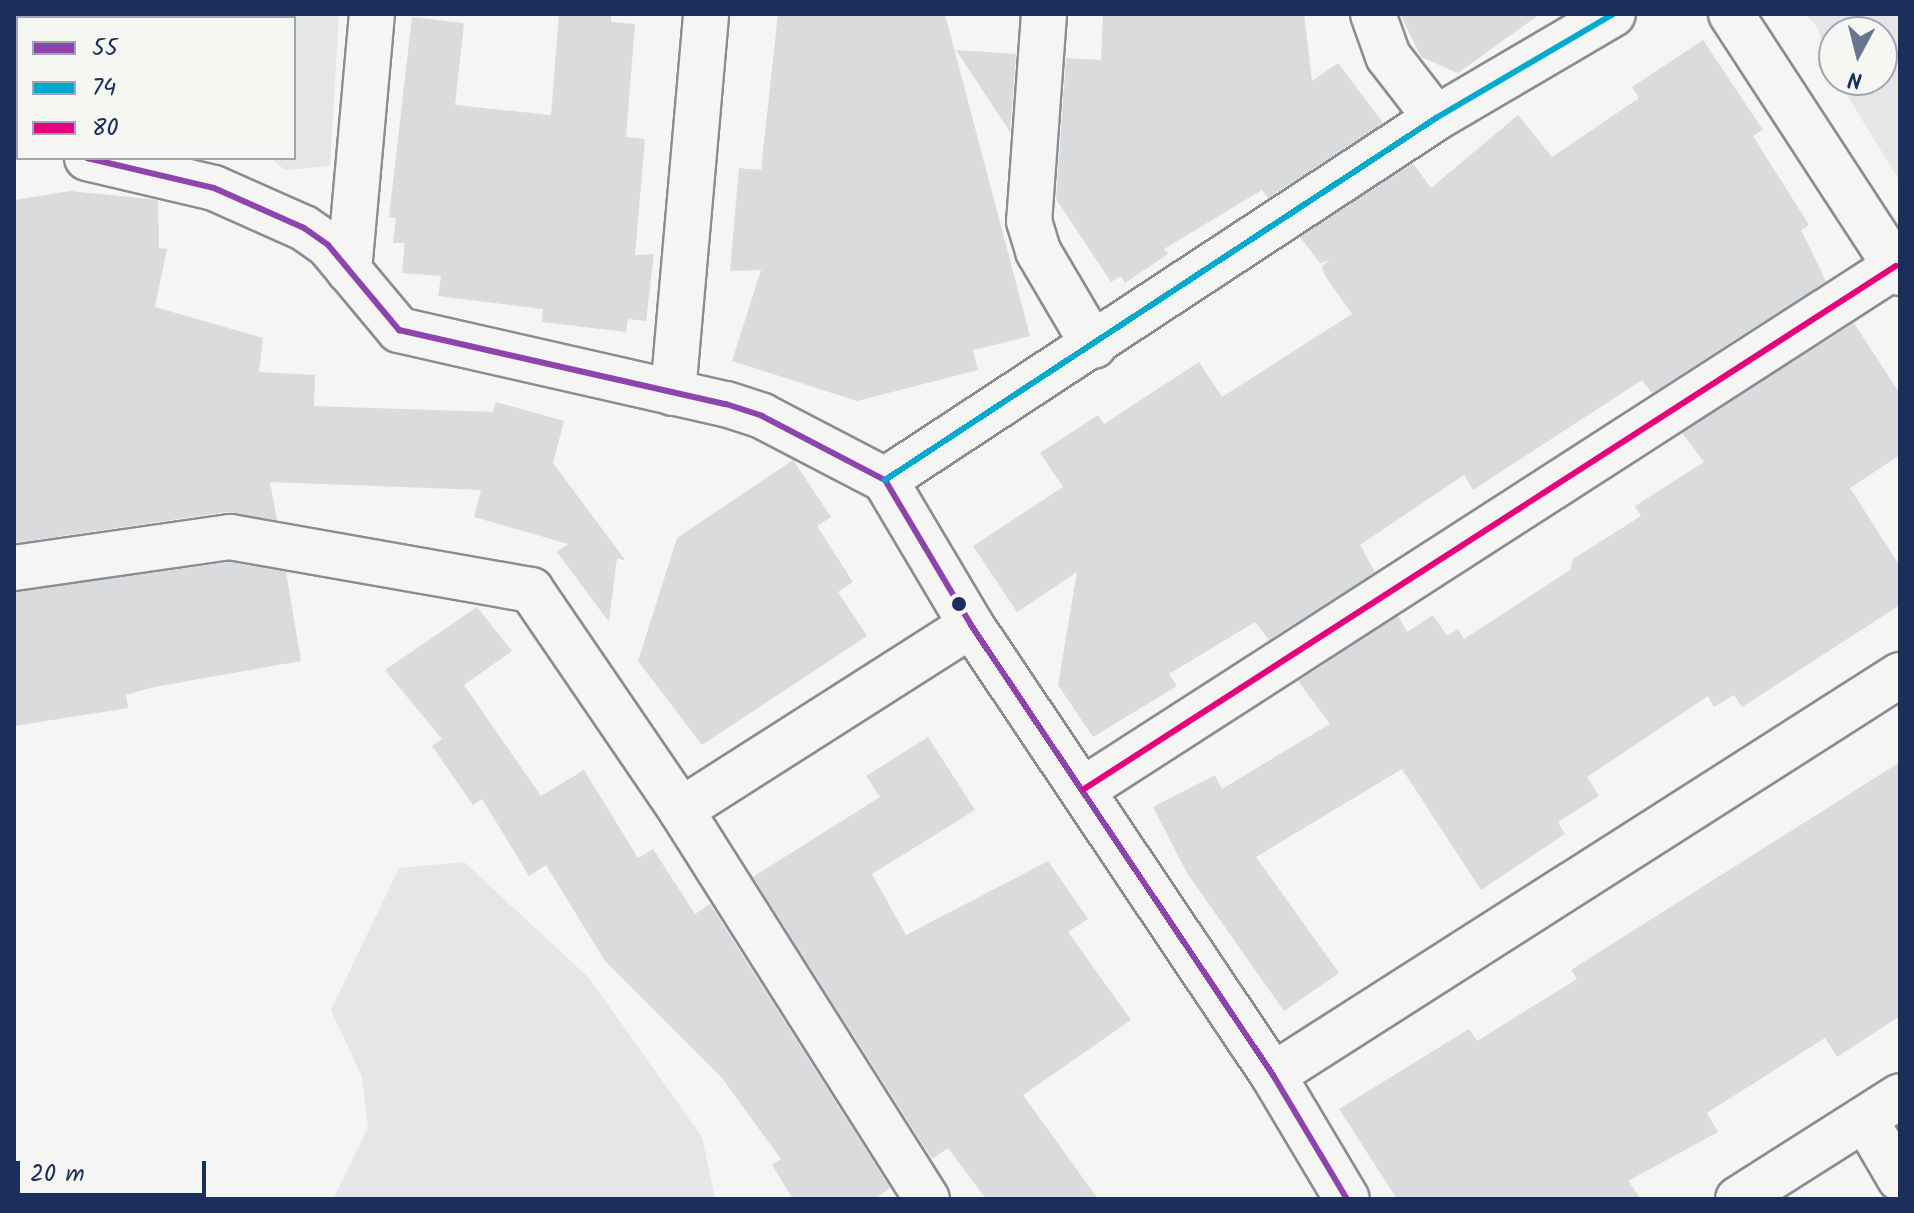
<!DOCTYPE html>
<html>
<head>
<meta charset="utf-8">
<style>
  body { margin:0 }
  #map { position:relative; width:1914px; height:1213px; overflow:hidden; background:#f5f5f3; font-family:Kalam,sans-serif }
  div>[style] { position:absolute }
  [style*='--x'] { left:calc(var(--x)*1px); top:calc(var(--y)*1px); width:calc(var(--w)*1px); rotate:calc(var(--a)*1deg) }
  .green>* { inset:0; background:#e4e6e7 }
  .building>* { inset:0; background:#dadbdc }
  .roads { filter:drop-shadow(2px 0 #898d95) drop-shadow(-2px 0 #898d95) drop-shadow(0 2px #898d95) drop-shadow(0 -2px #898d95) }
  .minor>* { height:44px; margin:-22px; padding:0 22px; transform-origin:22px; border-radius:22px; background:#f5f5f3 }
  .bus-1>* { height:6px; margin:-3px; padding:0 3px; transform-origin:3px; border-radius:3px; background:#8e44ad }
  .bus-2>* { height:6px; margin:-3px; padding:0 3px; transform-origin:3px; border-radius:3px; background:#00a9ce }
  .bus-3>* { height:6px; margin:-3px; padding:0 3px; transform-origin:3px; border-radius:3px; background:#e5007d }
  .dots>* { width:22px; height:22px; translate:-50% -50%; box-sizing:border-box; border:4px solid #f6f6f2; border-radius:50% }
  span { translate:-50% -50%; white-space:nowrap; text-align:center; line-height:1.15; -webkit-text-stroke:7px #f6f6f2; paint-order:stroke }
  .frame { position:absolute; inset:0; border:16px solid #1b2f5e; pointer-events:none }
  .legend { position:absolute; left:16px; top:16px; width:280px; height:144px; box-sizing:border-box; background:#f6f6f2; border:2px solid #9ea6b7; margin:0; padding:10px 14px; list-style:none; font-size:24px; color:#1b2f5e }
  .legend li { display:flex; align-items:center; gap:16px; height:40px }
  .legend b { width:40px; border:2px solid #9ea6b7 }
  .north { position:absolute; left:1818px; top:16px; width:80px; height:80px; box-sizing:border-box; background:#f6f6f2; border:2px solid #9ea6b7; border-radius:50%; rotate:187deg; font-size:22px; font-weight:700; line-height:32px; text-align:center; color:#1b2f5e }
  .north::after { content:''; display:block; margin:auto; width:28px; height:36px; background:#677492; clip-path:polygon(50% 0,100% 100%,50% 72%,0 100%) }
  .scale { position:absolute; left:16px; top:1161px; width:190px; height:36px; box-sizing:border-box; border:4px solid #1b2f5e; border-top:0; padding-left:10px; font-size:24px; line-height:28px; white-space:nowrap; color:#1b2f5e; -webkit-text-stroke:6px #f6f6f2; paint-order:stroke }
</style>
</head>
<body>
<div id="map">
  <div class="green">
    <div style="clip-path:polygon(14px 14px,339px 14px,330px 166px,285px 170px,270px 158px,294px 158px,294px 18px,18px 18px,18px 87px)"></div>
    <div style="clip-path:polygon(1805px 14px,1900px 14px,1900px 182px,1838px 80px,1882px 80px,1882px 32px,1834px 32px,1834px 73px,1817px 27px)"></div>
    <div style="clip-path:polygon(464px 862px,589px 978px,702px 1137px,715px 1199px,333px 1199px,368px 1128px,362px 1077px,331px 1010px,399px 868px)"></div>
  </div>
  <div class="building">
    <div style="clip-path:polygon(559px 14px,611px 14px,611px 22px,635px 24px,626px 137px,645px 139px,635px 255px,654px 254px,646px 321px,628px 319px,626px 332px,542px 322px,543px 309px,438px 296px,441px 276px,402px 273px,405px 243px,393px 243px,396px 218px,389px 217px,412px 17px,464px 23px,455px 105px,551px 115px)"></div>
    <div style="clip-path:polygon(778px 14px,945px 14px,1030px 336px,973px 350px,978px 370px,857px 401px,732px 361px,761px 270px,730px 271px,739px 168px,761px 170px)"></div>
    <div style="clip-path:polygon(1103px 14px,1304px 14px,1312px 81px,1338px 63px,1383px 123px,1268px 198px,1262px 190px,1164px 249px,1168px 254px,1125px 283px,1121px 276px,1111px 282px,1056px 199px,1066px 58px,1101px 60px)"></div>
    <div style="clip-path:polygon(1400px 14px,1540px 14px,1458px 73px,1421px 57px)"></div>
    <div style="clip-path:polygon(1703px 40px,1763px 130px,1753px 136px,1809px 225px,1801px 230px,1826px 281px,1652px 393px,1642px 380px,1473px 490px,1464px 475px,1360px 545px,1375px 572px,1269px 640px,1255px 622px,1169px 674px,1177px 686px,1093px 737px,1058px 685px,1077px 572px,1017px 612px,973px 546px,1063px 487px,1040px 453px,1098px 415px,1104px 424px,1199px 362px,1222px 397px,1352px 314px,1325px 276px,1322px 266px,1330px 260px,1320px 263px,1300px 237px,1413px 163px,1431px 188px,1518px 115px,1552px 157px,1639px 98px,1632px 87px)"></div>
    <div style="clip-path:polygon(956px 50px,1016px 54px,1010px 132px)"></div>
    <div style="clip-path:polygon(70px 191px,158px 200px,159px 248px,167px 249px,155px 307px,263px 338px,259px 372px,315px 375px,314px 406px,493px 412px,496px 402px,564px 421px,553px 463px,626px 561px,617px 558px,609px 622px,557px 552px,568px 544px,474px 517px,481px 490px,270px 482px,277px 520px,226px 512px,14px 543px,14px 200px)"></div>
    <div style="clip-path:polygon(1854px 323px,1900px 394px,1900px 455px,1850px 488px,1900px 566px,1900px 605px,1742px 707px,1734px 695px,1714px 707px,1708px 696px,1587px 777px,1599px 796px,1558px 822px,1565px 834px,1481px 890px,1402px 769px,1256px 857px,1339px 973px,1284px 1011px,1187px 873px,1153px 807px,1215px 775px,1222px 789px,1330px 724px,1298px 681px,1398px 616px,1407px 632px,1433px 615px,1447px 636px,1458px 629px,1464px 639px,1570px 570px,1573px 559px,1641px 516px,1635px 506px,1704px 462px,1682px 433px)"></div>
    <div style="clip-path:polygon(793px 460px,831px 517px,817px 526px,853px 582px,838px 592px,867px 636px,702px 745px,638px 661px,677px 538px)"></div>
    <div style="clip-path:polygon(230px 562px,286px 572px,301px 661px,154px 687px,126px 695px,128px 708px,14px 726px,14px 592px)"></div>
    <div style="clip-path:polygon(477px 607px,512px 651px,464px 685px,541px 796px,584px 770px,638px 858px,653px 849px,695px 914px,710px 904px,890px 1188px,875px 1199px,793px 1199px,772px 1165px,781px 1159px,722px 1078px,605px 961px,546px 865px,529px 876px,482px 799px,473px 805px,432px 746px,442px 739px,385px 670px)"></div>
    <div style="clip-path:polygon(928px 737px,975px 810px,872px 874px,906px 935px,1048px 861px,1088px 919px,1068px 932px,1131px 1020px,1023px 1095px,1098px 1199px,986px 1199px,948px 1148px,932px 1159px,753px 877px,880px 797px,866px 776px)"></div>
    <div style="clip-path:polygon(1900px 762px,1900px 1016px,1837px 1057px,1825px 1038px,1707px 1113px,1718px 1132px,1628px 1181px,1641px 1199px,1397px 1199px,1339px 1109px,1469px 1029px,1477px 1041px,1577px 979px,1571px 970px)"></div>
  </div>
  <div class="roads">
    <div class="minor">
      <div style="--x:1044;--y:14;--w:208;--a:94.1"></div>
      <div style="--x:1029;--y:221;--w:31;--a:73"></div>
      <div style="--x:1038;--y:251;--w:110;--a:59.5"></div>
      <div style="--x:1373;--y:14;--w:45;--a:70.3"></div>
      <div style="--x:1388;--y:56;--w:78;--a:52.3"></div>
      <div style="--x:1731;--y:14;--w:309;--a:56.9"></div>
      <div style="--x:14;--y:127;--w:4;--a:27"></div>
      <div style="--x:87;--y:158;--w:130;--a:13.3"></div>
      <div style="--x:214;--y:188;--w:98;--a:24"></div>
      <div style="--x:304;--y:228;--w:29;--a:35"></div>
      <div style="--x:328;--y:245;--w:111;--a:50.1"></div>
      <div style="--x:399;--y:330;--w:335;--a:12.8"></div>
      <div style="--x:726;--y:404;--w:38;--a:18"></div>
      <div style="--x:762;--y:416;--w:139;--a:27.5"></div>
      <div style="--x:885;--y:480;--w:169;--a:59.3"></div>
      <div style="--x:971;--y:625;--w:542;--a:56.13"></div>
      <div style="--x:1273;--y:1075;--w:144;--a:59.2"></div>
      <div style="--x:349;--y:271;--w:258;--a:-84.9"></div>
      <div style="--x:673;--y:393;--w:380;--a:-85"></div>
      <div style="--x:885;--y:480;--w:659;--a:-33.3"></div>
      <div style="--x:1436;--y:118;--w:205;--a:-30.4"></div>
      <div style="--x:14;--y:568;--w:218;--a:-8.2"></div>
      <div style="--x:230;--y:537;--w:306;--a:10"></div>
      <div style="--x:531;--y:590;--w:266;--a:55.7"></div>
      <div style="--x:681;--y:810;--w:460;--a:57.7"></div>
      <div style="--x:1084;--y:789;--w:966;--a:-32.79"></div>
      <div style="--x:681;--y:810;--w:344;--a:-32.5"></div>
      <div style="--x:1273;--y:1075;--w:744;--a:-32.54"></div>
      <div style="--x:1865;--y:1119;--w:69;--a:59.7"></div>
      <div style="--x:1738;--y:1199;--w:192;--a:-32.4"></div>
    </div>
  </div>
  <div class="bus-1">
    <div style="--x:87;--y:158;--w:130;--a:13.3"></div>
    <div style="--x:214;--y:188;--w:98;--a:24"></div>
    <div style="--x:304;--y:228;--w:29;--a:35"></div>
    <div style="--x:328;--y:245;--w:111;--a:50.1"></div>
    <div style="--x:399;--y:330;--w:335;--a:12.8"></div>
    <div style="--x:726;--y:404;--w:38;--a:18"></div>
    <div style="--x:762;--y:416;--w:139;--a:27.5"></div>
    <div style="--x:885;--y:480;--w:169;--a:59.3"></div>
    <div style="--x:971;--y:625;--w:542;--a:56.13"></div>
    <div style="--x:1273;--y:1075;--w:144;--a:59.2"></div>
  </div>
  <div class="bus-2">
    <div style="--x:885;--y:480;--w:659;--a:-33.3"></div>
    <div style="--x:1436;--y:118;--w:205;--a:-30.4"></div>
  </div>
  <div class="bus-3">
    <div style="--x:1084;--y:789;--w:966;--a:-32.79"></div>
  </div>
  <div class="dots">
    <div style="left:959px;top:604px;background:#1b2f5e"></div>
  </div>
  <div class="frame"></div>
  <ul class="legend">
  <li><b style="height:10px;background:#8e44ad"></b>55</li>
  <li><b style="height:10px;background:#00a9ce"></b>74</li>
  <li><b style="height:10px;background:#e5007d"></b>80</li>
  </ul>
  <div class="north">N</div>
  <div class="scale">20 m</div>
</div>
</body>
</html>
